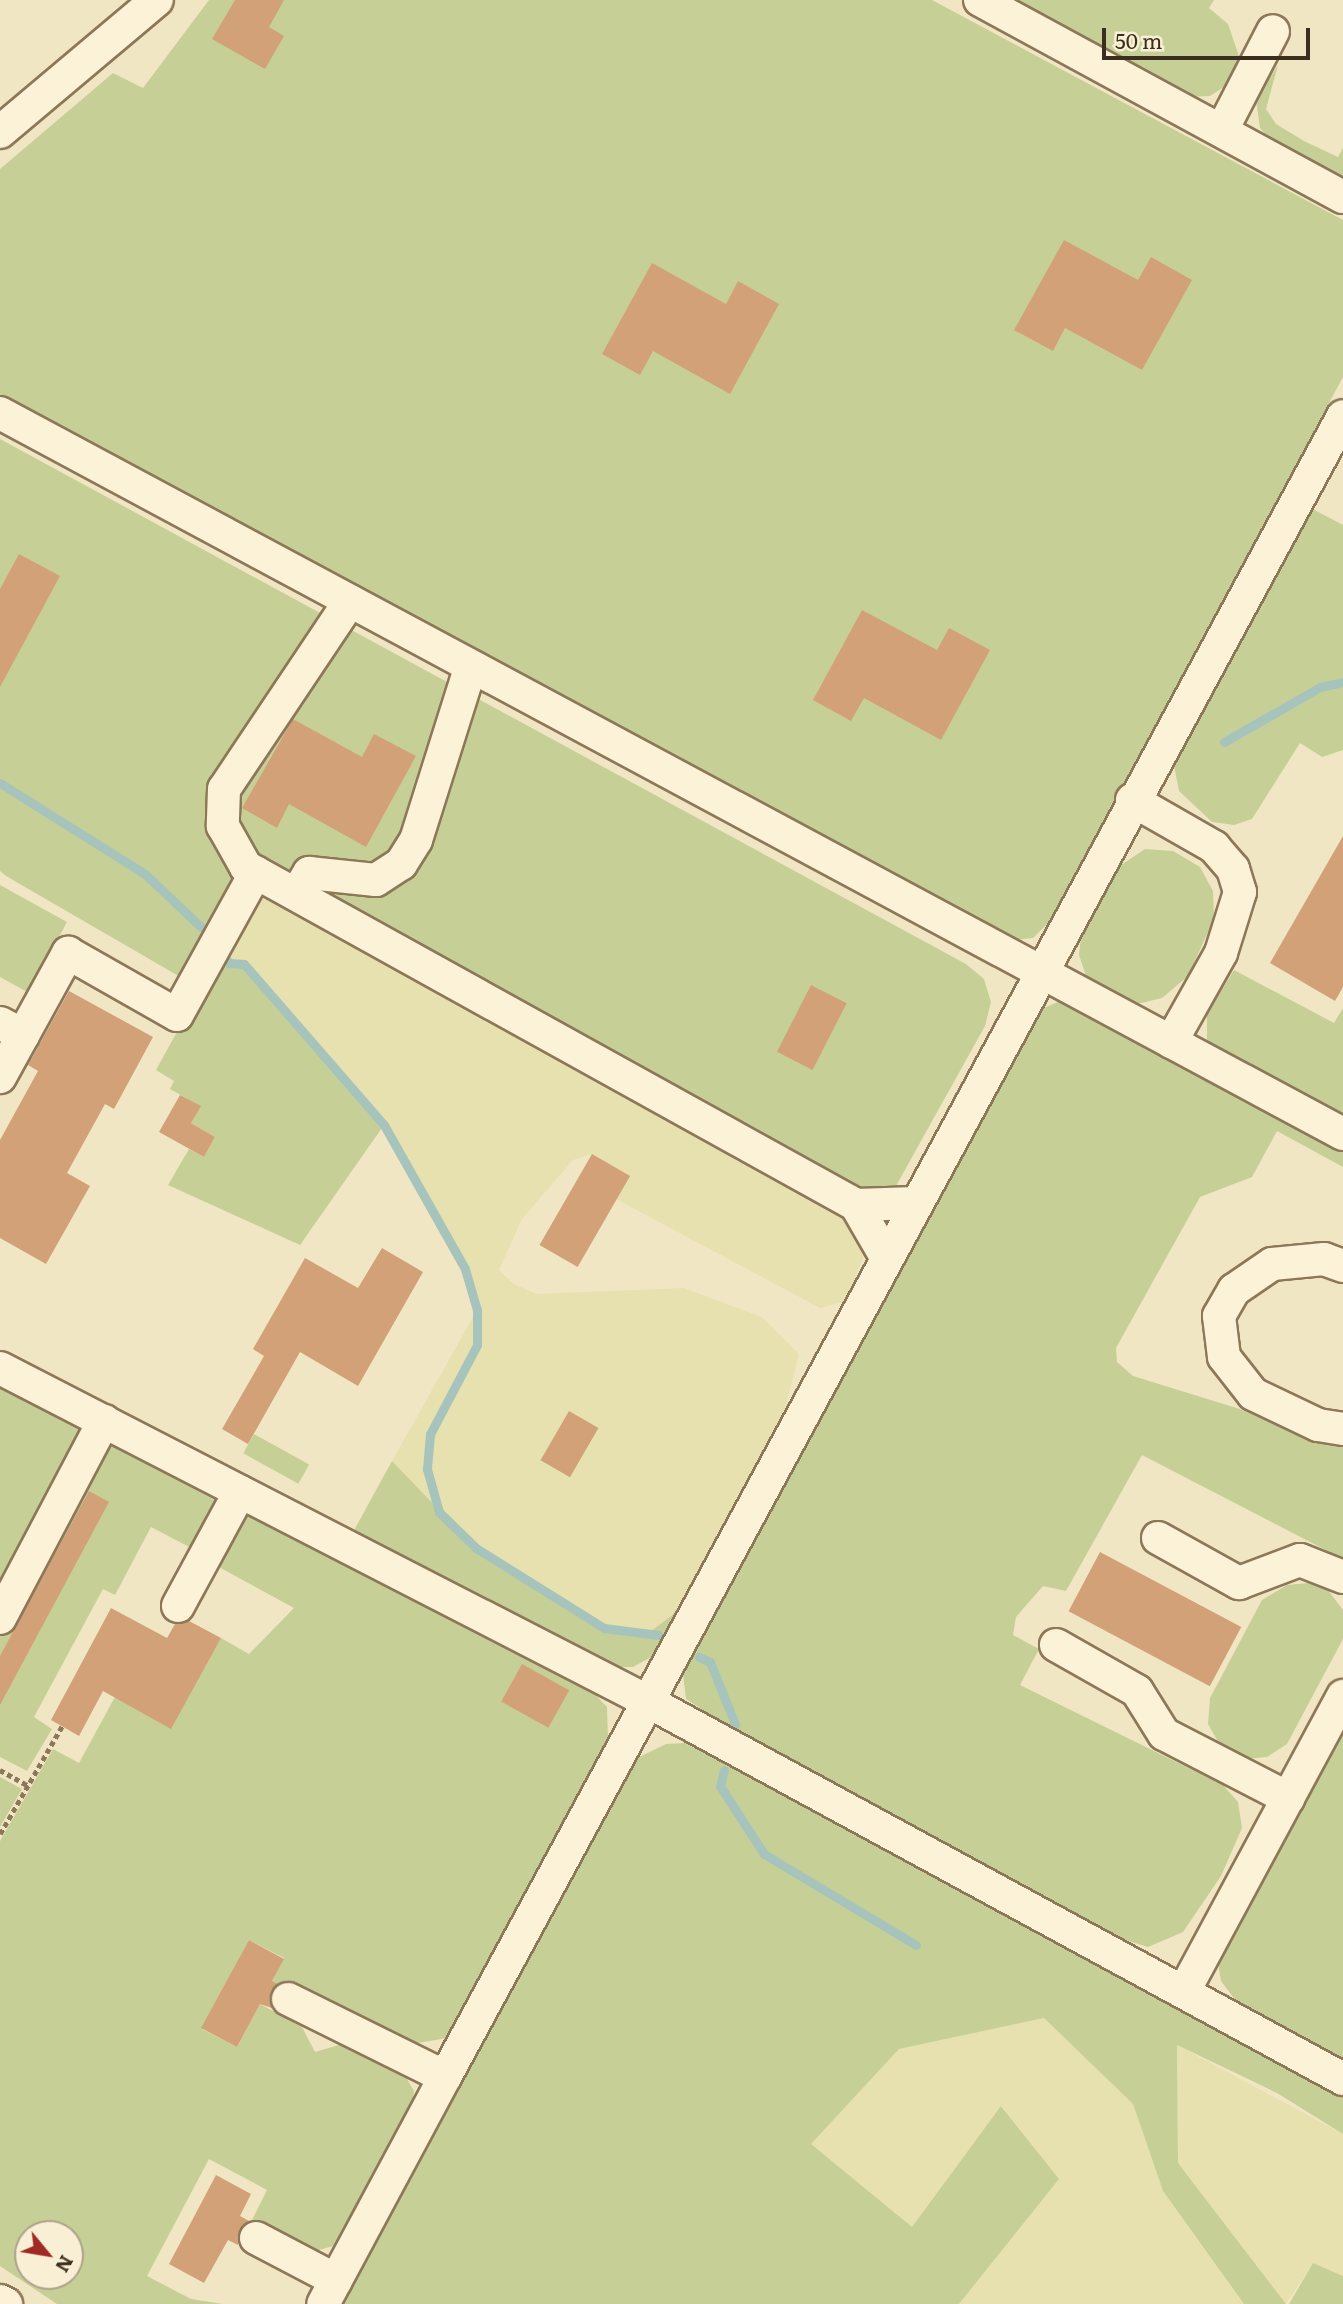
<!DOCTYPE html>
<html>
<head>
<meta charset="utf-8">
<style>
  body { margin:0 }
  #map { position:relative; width:1343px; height:2304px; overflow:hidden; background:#f1e6c3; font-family:Literata,serif }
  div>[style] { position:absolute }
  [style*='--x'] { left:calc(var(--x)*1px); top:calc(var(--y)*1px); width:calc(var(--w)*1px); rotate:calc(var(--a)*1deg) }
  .farmland>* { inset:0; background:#e7e1b0 }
  .green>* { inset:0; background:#c6d096; transform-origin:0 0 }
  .stream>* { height:9px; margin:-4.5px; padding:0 4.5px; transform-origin:4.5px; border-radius:4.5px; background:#a6c4bc }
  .building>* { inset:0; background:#d2a177; transform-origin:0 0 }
  .path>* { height:4.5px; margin-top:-2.25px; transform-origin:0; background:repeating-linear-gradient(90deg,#8d7759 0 5px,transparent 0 8.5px) }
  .roads { filter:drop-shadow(2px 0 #8d7759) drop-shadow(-2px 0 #8d7759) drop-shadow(0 2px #8d7759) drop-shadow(0 -2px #8d7759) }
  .minor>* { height:32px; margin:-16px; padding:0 16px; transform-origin:16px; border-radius:16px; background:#fbf2d7 }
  span { translate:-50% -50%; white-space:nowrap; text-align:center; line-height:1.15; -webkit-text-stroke:5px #f8efd4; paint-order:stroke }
  .north { position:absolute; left:14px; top:2220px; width:70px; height:70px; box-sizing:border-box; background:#f8efd4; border:2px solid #ada28b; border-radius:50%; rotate:120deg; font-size:19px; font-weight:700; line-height:28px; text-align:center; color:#3c2e1e }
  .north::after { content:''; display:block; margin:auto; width:24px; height:32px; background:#a02a24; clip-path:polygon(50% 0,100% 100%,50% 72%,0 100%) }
  .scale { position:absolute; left:1102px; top:28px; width:208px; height:32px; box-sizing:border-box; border:4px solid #3c2e1e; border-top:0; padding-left:9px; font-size:21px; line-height:24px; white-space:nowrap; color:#3c2e1e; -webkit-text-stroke:5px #f8efd4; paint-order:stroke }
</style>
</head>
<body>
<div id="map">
  <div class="farmland">
    <div style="clip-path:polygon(256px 888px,839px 1207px,868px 1245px,846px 1301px,820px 1308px,616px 1199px,629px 1176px,592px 1154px,573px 1160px,522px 1219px,499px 1270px,514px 1284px,536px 1294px,684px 1288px,762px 1317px,799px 1354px,782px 1420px,683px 1607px,651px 1631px,604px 1628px,476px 1548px,392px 1461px,477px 1310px,444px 1224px,384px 1125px,244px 964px,229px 963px,221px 952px)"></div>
    <div style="clip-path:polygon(1044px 2018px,1133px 2104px,1163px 2191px,1244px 2304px,959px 2304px,1058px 2180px,1002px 2106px,912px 2228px,810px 2144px,899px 2049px)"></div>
    <div style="clip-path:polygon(1177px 2045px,1343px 2134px,1343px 2276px,1313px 2263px,1286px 2304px,1178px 2163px)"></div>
  </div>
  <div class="green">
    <div style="clip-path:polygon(209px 0,932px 0,1343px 220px,1343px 377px,1048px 923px,1033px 938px,1013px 940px,0 398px,0 169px,113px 73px,143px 88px)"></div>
    <div style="clip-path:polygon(1005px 0,1214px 0,1209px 8px,1228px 24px,1241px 62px,1230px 83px,1210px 96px,1186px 97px)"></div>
    <div style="clip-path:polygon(1278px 65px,1266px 109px,1276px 124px,1304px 141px,1338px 157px,1343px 148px,1343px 181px,1272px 142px,1260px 128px,1256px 100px)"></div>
    <div style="clip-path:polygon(0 439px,966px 964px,984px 979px,991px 1002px,985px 1026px,891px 1195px,862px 1195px,243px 881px,182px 978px,6px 876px,0 871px)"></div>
    <div style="clip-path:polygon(1309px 507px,1343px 525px,1343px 750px,1322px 757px,1300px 743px,1252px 819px,1234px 825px,1212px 822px,1179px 791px,1174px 766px,1182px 740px)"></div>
    <div style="clip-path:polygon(1145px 849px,1173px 851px,1200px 867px,1213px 891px,1214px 919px,1188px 976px,1162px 998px,1133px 1005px,1105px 995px,1086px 976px,1079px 955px,1082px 927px,1097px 896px,1118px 867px)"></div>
    <div style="clip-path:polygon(0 885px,67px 922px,29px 993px,0 977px)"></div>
    <div style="clip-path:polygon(221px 952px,229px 963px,244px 964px,384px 1125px,300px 1245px,168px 1185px,189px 1149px,204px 1157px,215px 1137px,191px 1123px,200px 1106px,170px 1089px,174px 1081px,156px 1070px)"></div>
    <div style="clip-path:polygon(1234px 970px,1334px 1023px,1343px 1008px,1343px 1123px,1221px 1059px,1207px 1040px,1207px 1014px)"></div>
    <div style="clip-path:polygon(1058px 1002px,1343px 1151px,1343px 1167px,1277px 1131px,1252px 1177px,1200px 1197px,1116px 1348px,1117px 1362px,1133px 1376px,1343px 1441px,1343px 1559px,1142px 1455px,1066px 1591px,1043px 1586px,1016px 1617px,1013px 1635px,1039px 1649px,1020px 1685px,1223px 1785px,1238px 1802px,1242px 1828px,1221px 1876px,1183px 1932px,1148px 1947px,1113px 1936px,717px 1719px,686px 1699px,683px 1674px,693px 1643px,1034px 1012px)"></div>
    <div style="clip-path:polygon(0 1378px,218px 1502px,193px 1549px,151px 1527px,115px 1595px,103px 1589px,34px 1717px,52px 1729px,27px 1771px,0 1757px)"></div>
    <div style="left:254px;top:1434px;width:63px;height:22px;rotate:29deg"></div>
    <div style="clip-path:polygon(392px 1461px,476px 1548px,604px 1628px,651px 1631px,683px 1607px,653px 1656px,633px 1667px,607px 1667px,352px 1534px)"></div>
    <div style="clip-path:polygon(evenodd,246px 1513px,587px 1686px,607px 1707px,608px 1740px,447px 2038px,418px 2043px,283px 1987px,272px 1981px,284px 1958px,249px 1940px,202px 2029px,237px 2047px,260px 2004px,302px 2027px,315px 2052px,346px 2043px,400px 2067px,414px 2091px,411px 2109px,333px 2246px,312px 2252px,251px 2222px,267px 2190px,209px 2159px,147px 2276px,191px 2299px,223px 2304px,57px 2304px,0 2266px,0 1841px,53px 1749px,79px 1763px,122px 1684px,221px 1638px,249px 1654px,294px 1608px,217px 1566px,246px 1513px,28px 2234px,70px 2234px,70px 2276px,28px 2276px,28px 2234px)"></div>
    <div style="clip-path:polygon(1309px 1583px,1328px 1590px,1343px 1610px,1343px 1639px,1287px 1744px,1267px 1757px,1246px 1759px,1221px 1747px,1208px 1724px,1210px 1698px,1262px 1600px,1287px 1585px)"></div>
    <div style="clip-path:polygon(1343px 1723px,1343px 2065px,1242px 2009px,1221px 1981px,1218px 1963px)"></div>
    <div style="clip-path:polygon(685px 1743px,1343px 2093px,1343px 2134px,1277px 2093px,1177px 2045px,1178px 2163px,1286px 2304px,1244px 2304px,1163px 2191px,1133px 2104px,1044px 2018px,899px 2049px,811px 2144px,912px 2227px,1001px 2106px,1059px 2179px,959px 2304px,340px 2304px,631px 1761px,666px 1744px)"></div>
    <div style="clip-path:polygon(0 1777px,22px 1789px,0 1827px)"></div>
    <div style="clip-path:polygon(1313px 2263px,1343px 2276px,1343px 2304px,1289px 2304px)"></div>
  </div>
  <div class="stream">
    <div style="--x:1224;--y:742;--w:111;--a:-29.8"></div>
    <div style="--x:1320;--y:687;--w:24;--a:-12"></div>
    <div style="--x:0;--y:783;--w:171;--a:32.1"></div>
    <div style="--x:145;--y:874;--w:77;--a:43.4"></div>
    <div style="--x:221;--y:952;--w:14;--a:54"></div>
    <div style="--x:229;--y:963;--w:15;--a:4"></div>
    <div style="--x:244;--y:964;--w:213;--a:49"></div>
    <div style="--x:384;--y:1125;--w:165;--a:60.6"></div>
    <div style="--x:465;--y:1269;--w:43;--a:73.7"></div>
    <div style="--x:477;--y:1310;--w:35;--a:90"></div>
    <div style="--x:477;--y:1345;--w:101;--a:117.8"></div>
    <div style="--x:430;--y:1434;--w:35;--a:95"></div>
    <div style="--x:427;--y:1469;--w:45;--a:74.4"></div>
    <div style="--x:439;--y:1512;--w:52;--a:44.2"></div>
    <div style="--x:476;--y:1548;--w:151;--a:32"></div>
    <div style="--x:604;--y:1628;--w:55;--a:7.3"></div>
    <div style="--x:699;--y:1657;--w:12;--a:24"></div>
    <div style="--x:710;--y:1662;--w:67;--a:68"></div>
    <div style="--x:724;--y:1770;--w:16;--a:104"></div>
    <div style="--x:720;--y:1786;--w:81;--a:57.1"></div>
    <div style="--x:764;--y:1854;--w:177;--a:30.9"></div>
  </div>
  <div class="building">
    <div style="clip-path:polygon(235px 0,284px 0,269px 27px,284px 36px,265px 69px,212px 39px)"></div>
    <div style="clip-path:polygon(1064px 240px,1138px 280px,1151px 257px,1192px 280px,1142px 370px,1065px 328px,1053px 351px,1014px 330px)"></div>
    <div style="clip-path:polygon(652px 263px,726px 304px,738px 281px,779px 304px,730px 394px,653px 351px,640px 375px,602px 354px)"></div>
    <div style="clip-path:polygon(19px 554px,60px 576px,0 687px,0 589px)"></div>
    <div style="clip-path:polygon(862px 610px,937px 650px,949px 628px,990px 650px,941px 740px,864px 698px,851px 721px,813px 700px)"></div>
    <div style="clip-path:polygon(293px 719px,362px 757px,374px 734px,416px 756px,366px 847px,289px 804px,277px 828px,242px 808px)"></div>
    <div style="clip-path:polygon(1343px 836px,1343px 987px,1335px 1001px,1270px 963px)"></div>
    <div style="left:811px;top:985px;width:40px;height:75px;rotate:27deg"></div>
    <div style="clip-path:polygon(69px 991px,153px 1037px,114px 1109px,105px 1104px,67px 1173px,90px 1186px,46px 1264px,0 1238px,0 1140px,38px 1071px,28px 1065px)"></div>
    <div style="clip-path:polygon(180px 1095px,201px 1106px,191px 1123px,215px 1137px,204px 1157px,159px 1132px)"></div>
    <div style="left:592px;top:1154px;width:44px;height:105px;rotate:30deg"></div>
    <div style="clip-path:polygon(382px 1248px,423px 1272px,358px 1386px,300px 1352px,248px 1444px,222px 1429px,264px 1356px,253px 1349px,305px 1258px,358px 1288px)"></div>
    <div style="left:569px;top:1411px;width:34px;height:57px;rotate:30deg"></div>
    <div style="clip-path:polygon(89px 1491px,109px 1502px,0 1705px,0 1656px)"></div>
    <div style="left:1100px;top:1552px;width:160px;height:67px;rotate:28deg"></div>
    <div style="clip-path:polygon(111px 1608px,167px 1638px,175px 1624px,189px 1621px,221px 1638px,171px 1729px,103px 1691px,79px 1736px,51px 1720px)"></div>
    <div style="left:522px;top:1664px;width:54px;height:43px;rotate:29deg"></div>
    <div style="clip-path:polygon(249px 1940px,284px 1959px,272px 1981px,278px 1984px,272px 2008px,260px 2004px,237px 2047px,201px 2028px)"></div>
    <div style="clip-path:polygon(216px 2175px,251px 2194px,240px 2216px,249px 2221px,239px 2230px,238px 2245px,228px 2240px,204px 2283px,169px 2264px)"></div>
  </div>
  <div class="path">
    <div style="--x:0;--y:1770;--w:33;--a:29"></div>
    <div style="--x:0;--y:1834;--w:125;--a:-60.1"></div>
  </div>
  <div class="roads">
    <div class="minor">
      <div style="--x:980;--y:0;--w:413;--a:28.5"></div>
      <div style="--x:1222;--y:130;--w:111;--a:-62.7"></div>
      <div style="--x:0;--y:132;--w:205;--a:-40.1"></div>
      <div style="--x:0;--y:413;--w:1524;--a:28.23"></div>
      <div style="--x:350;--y:601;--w:226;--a:123.8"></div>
      <div style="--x:224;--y:789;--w:37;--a:92"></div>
      <div style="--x:223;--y:826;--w:47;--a:60.7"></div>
      <div style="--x:246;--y:867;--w:697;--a:28.99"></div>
      <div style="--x:856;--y:1205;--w:59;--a:-1.9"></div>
      <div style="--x:1132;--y:800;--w:95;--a:29.8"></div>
      <div style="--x:1214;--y:847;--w:29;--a:49"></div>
      <div style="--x:1233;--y:869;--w:24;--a:73"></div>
      <div style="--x:1240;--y:892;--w:64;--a:107.3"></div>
      <div style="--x:1221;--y:953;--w:102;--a:119.3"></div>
      <div style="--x:296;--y:894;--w:25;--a:-58"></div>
      <div style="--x:309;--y:873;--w:67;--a:6"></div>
      <div style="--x:376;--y:880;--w:30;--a:-33"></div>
      <div style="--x:401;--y:864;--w:28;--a:-58"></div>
      <div style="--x:416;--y:840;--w:182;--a:-72.5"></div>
      <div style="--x:0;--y:1023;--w:26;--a:28"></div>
      <div style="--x:23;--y:1035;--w:48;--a:118.7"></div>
      <div style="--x:23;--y:1035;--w:94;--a:-61.2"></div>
      <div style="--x:68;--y:953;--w:125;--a:29.6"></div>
      <div style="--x:177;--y:1015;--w:163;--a:-61.1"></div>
      <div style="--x:856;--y:1205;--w:60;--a:60"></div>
      <div style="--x:1343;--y:1266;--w:20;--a:-160"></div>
      <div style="--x:1324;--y:1259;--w:52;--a:174.5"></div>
      <div style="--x:1272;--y:1264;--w:46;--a:145.6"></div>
      <div style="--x:1234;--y:1290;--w:30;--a:120"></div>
      <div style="--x:1219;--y:1316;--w:41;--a:83"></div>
      <div style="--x:1224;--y:1357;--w:47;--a:51.9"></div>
      <div style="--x:1253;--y:1394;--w:72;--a:25.5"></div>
      <div style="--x:1318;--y:1425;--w:25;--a:9"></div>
      <div style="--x:0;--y:1368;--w:730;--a:27.23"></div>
      <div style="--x:649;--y:1702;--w:790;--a:28.51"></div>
      <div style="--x:1158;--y:1538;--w:93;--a:29.1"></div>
      <div style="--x:1239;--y:1583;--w:65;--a:-20.7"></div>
      <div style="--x:1300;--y:1560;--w:46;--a:21.6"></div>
      <div style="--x:178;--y:1606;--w:130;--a:-61.5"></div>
      <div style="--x:0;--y:1618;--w:223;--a:-62.2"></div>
      <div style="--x:1056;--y:1645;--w:93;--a:29.6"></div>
      <div style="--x:1137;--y:1691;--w:51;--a:57.9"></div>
      <div style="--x:1164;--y:1734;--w:140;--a:27.3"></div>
      <div style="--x:1288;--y:1798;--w:219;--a:118.3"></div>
      <div style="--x:1288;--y:1798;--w:116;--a:-61.7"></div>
      <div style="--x:288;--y:1999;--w:175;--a:26.4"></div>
      <div style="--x:445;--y:2077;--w:1888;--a:-61.6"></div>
      <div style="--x:256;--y:2238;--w:90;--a:27.7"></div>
      <div style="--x:336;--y:2280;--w:27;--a:118"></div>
      <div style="--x:336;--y:2280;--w:230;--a:-61.8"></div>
      <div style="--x:0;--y:2301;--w:7;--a:27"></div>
    </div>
  </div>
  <div class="north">N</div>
  <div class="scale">50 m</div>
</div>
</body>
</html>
